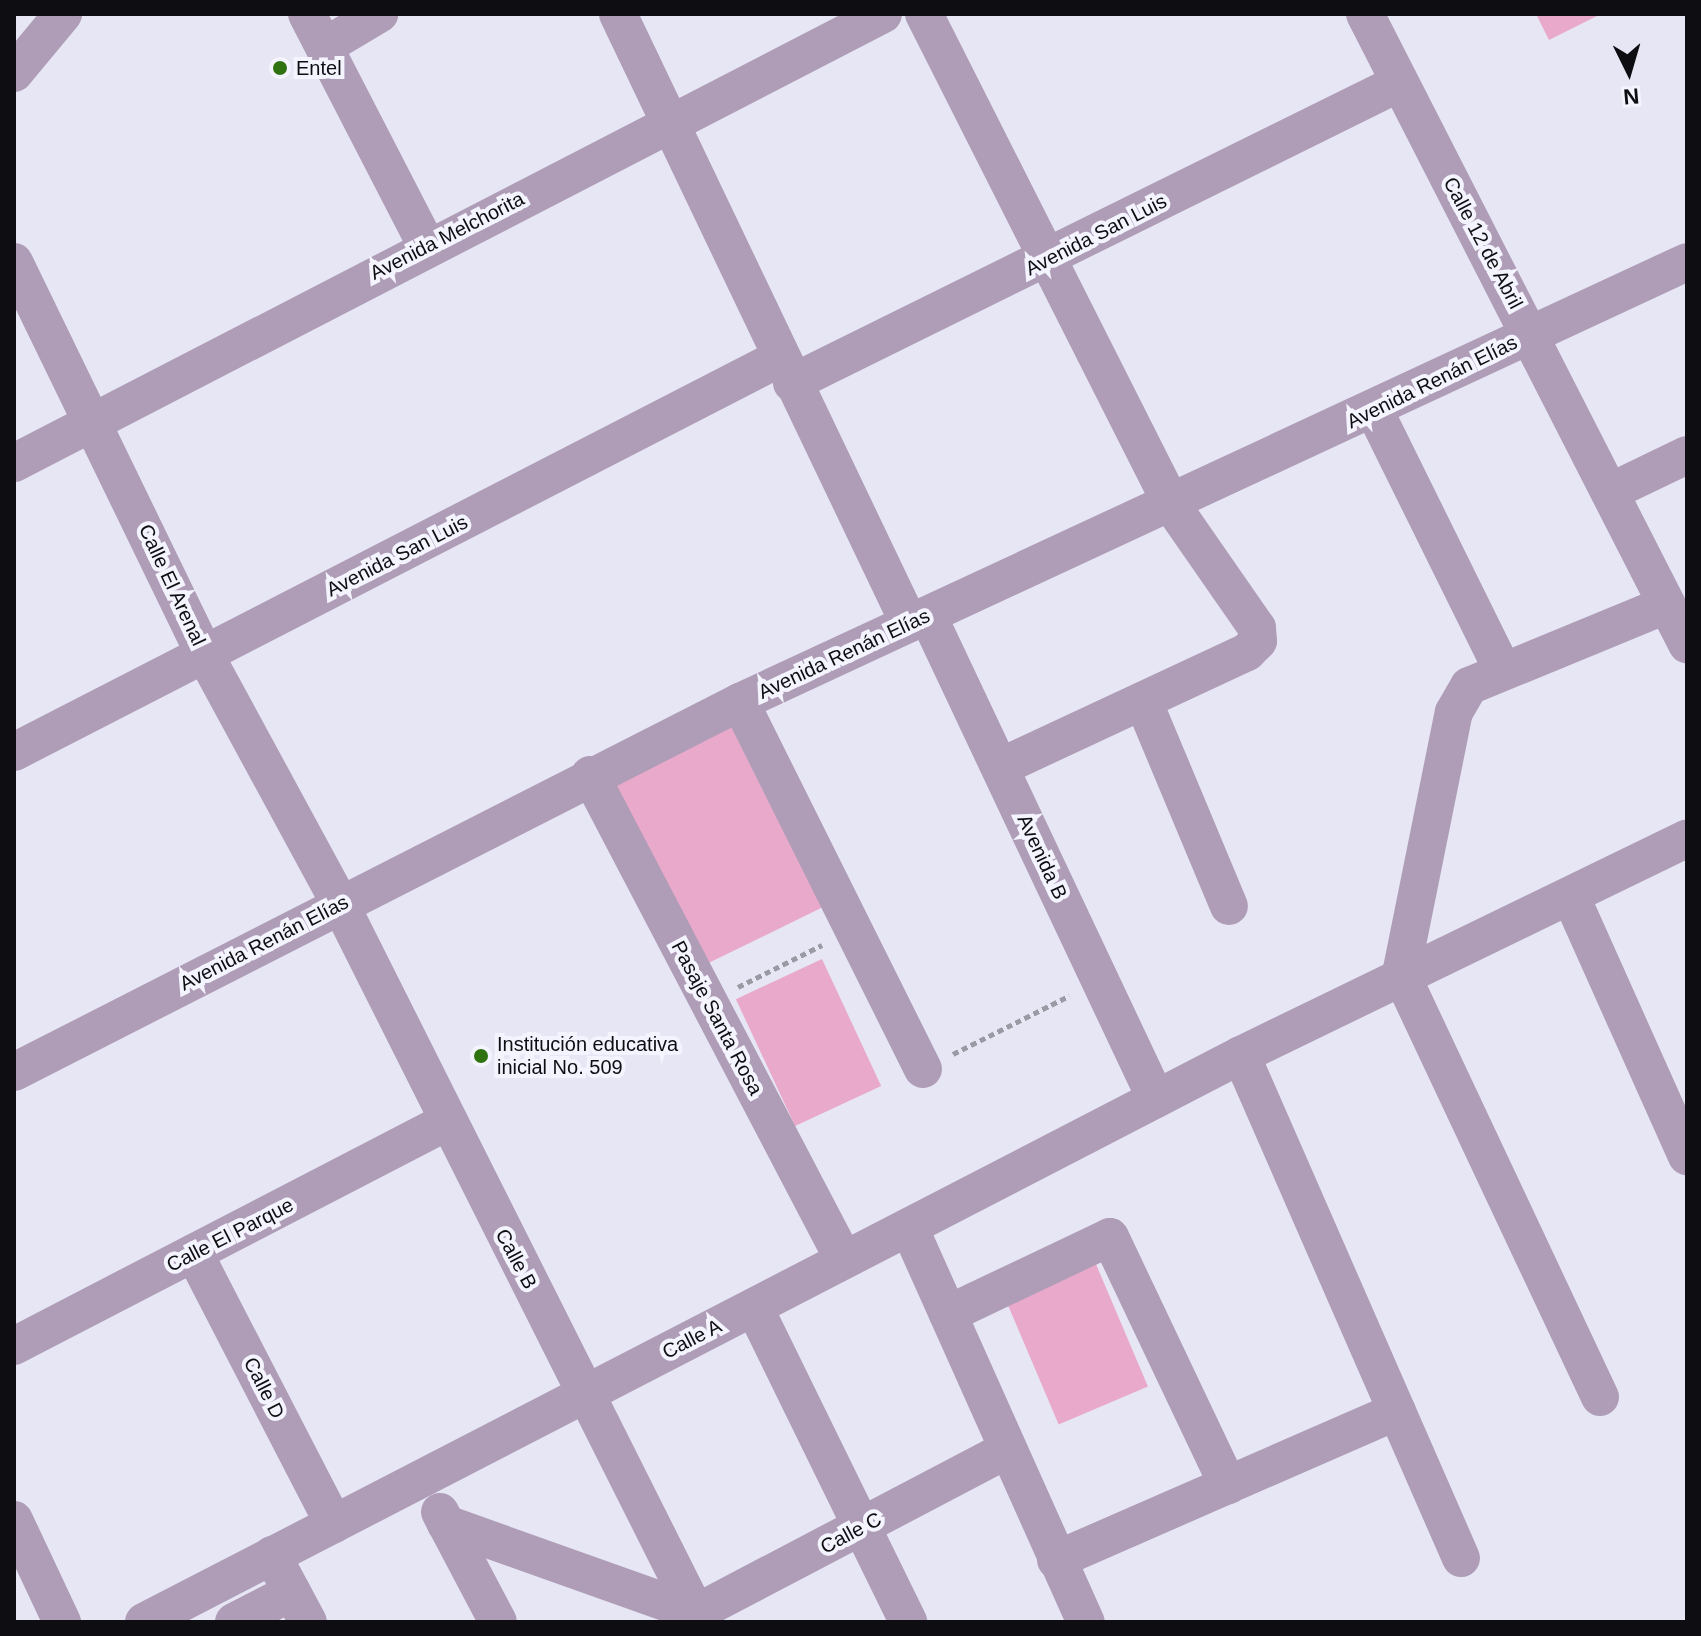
<!DOCTYPE html>
<html>
<head>
<meta charset="utf-8">
<style>
  body { margin:0 }
  #map { position:relative; width:1701px; height:1636px; overflow:hidden; background:#e6e6f4; font-family:Helvetica,sans-serif }
  div>[style] { position:absolute }
  [style*='--x'] { left:calc(var(--x)*1px); top:calc(var(--y)*1px); width:calc(var(--w)*1px); rotate:calc(var(--a)*1deg) }
  .green>* { inset:0; background:#e9a9cb; transform-origin:0 0 }
  .path>* { height:5px; margin-top:-2.5px; transform-origin:0; background:repeating-linear-gradient(90deg,#9a9aa5 0 6px,transparent 0 10px) }
  .minor>* { height:38px; margin:-19px; padding:0 19px; transform-origin:19px; border-radius:19px; background:#af9db7 }
  .dots>* { width:22px; height:22px; translate:-50% -50%; box-sizing:border-box; border:4px solid #f4f4ff; border-radius:50% }
  span { translate:-50% -50%; white-space:nowrap; text-align:center; line-height:1.15; -webkit-text-stroke:8px #f4f4ff; paint-order:stroke }
  .poi-label { font-size:20px; color:#0e0e12 }
  .left { translate:0 -50%; text-align:left }
  .street-label { font-size:20px; color:#0e0e12 }
  .frame { position:absolute; inset:0; border:16px solid #0e0e12; pointer-events:none }
  .north { position:absolute; left:1589px; top:32px; width:80px; height:80px; -webkit-text-stroke:6px #f4f4ff; paint-order:stroke; rotate:175deg; font-size:22px; font-weight:700; line-height:32px; text-align:center; color:#0e0e12 }
  .north::after { content:''; display:block; margin:auto; width:28px; height:36px; background:#0e0e12; clip-path:polygon(50% 0,100% 100%,50% 72%,0 100%) }
</style>
</head>
<body>
<div id="map">
  <div class="green">
    <div style="clip-path:polygon(1536px 14px,1601px 14px,1549px 40px)"></div>
    <div style="left:732px;top:719px;width:209px;height:135px;rotate:64deg"></div>
    <div style="left:822px;top:959px;width:140px;height:95px;rotate:65deg"></div>
    <div style="left:1087px;top:1243px;width:156px;height:97px;rotate:67deg"></div>
  </div>
  <div class="path">
    <div style="--x:738;--y:987;--w:94;--a:-26.6"></div>
    <div style="--x:953;--y:1054;--w:130;--a:-26.6"></div>
  </div>
  <div class="minor">
    <div style="--x:307;--y:14;--w:261;--a:62.7"></div>
    <div style="--x:618;--y:14;--w:675;--a:64.46"></div>
    <div style="--x:924;--y:14;--w:552;--a:63.2"></div>
    <div style="--x:1173;--y:507;--w:147;--a:55.2"></div>
    <div style="--x:1257;--y:628;--w:13;--a:86"></div>
    <div style="--x:1258;--y:641;--w:16;--a:135"></div>
    <div style="--x:1247;--y:652;--w:272;--a:155"></div>
    <div style="--x:1365;--y:14;--w:708;--a:62.93"></div>
    <div style="--x:327;--y:45;--w:61;--a:-30.8"></div>
    <div style="--x:14;--y:73;--w:77;--a:-50.3"></div>
    <div style="--x:14;--y:262;--w:437;--a:64.1"></div>
    <div style="--x:205;--y:655;--w:283;--a:61.5"></div>
    <div style="--x:340;--y:904;--w:793;--a:63.34"></div>
    <div style="--x:792;--y:383;--w:677;--a:-26.3"></div>
    <div style="--x:1374;--y:410;--w:289;--a:63.7"></div>
    <div style="--x:14;--y:463;--w:978;--a:-27.32"></div>
    <div style="--x:1610;--y:492;--w:85;--a:-25.7"></div>
    <div style="--x:928;--y:616;--w:534;--a:64.73"></div>
    <div style="--x:740;--y:702;--w:410;--a:63.5"></div>
    <div style="--x:1144;--y:703;--w:220;--a:67.3"></div>
    <div style="--x:14;--y:752;--w:861;--a:-27.22"></div>
    <div style="--x:590;--y:775;--w:547;--a:62.36"></div>
    <div style="--x:1571;--y:897;--w:284;--a:65.9"></div>
    <div style="--x:1241;--y:1055;--w:549;--a:66.38"></div>
    <div style="--x:14;--y:1072;--w:815;--a:-27.01"></div>
    <div style="--x:740;--y:702;--w:1044;--a:-24.92"></div>
    <div style="--x:909;--y:1227;--w:433;--a:65.9"></div>
    <div style="--x:194;--y:1253;--w:305;--a:62.7"></div>
    <div style="--x:754;--y:1307;--w:351;--a:63.9"></div>
    <div style="--x:948;--y:1314;--w:179;--a:-25.4"></div>
    <div style="--x:1110;--y:1237;--w:275;--a:64.6"></div>
    <div style="--x:14;--y:1346;--w:485;--a:-27.4"></div>
    <div style="--x:1600;--y:1397;--w:467;--a:-115.2"></div>
    <div style="--x:1401;--y:974;--w:267;--a:-78.6"></div>
    <div style="--x:1454;--y:712;--w:30;--a:-60"></div>
    <div style="--x:1469;--y:686;--w:213;--a:-22.4"></div>
    <div style="--x:440;--y:1512;--w:124;--a:62.2"></div>
    <div style="--x:14;--y:1520;--w:113;--a:64.8"></div>
    <div style="--x:446;--y:1524;--w:265;--a:19.6"></div>
    <div style="--x:272;--y:1555;--w:76;--a:61.8"></div>
    <div style="--x:1056;--y:1560;--w:372;--a:-23.6"></div>
    <div style="--x:696;--y:1613;--w:349;--a:-27.7"></div>
    <div style="--x:144;--y:1622;--w:1235;--a:-27.33"></div>
    <div style="--x:1241;--y:1055;--w:496;--a:-25.9"></div>
    <div style="--x:234;--y:1622;--w:65;--a:-27.3"></div>
  </div>
  <div class="dots">
    <div style="left:280px;top:68px;background:#2f7311"></div>
    <div style="left:481px;top:1056px;background:#2f7311"></div>
  </div>
  <div class="poi-label">
    <span class="left" style="left:296px;top:68px">Entel</span>
    <span class="left" style="left:497px;top:1056px">Institución educativa<br>inicial No. 509</span>
  </div>
  <div class="street-label">
    <span style="left:1096px;top:235px;rotate:-27deg">Avenida San Luis</span>
    <span style="left:447px;top:236px;rotate:-27deg">Avenida Melchorita</span>
    <span style="left:1483px;top:243px;rotate:62deg">Calle 12 de Abril</span>
    <span style="left:1432px;top:382px;rotate:-26deg">Avenida Renán Elías</span>
    <span style="left:397px;top:556px;rotate:-27deg">Avenida San Luis</span>
    <span style="left:172px;top:585px;rotate:65deg">Calle El Arenal</span>
    <span style="left:844px;top:654px;rotate:-25deg">Avenida Renán Elías</span>
    <span style="left:1042px;top:857px;rotate:65deg">Avenida B</span>
    <span style="left:264px;top:943px;rotate:-27deg">Avenida Renán Elías</span>
    <span style="left:717px;top:1018px;rotate:62deg">Pasaje Santa Rosa</span>
    <span style="left:230px;top:1235px;rotate:-27deg">Calle El Parque</span>
    <span style="left:516px;top:1259px;rotate:62deg">Calle B</span>
    <span style="left:692px;top:1339px;rotate:-27deg">Calle A</span>
    <span style="left:264px;top:1388px;rotate:63deg">Calle D</span>
    <span style="left:851px;top:1533px;rotate:-28deg">Calle C</span>
  </div>
  <div class="frame"></div>
  <div class="north">N</div>
</div>
</body>
</html>
